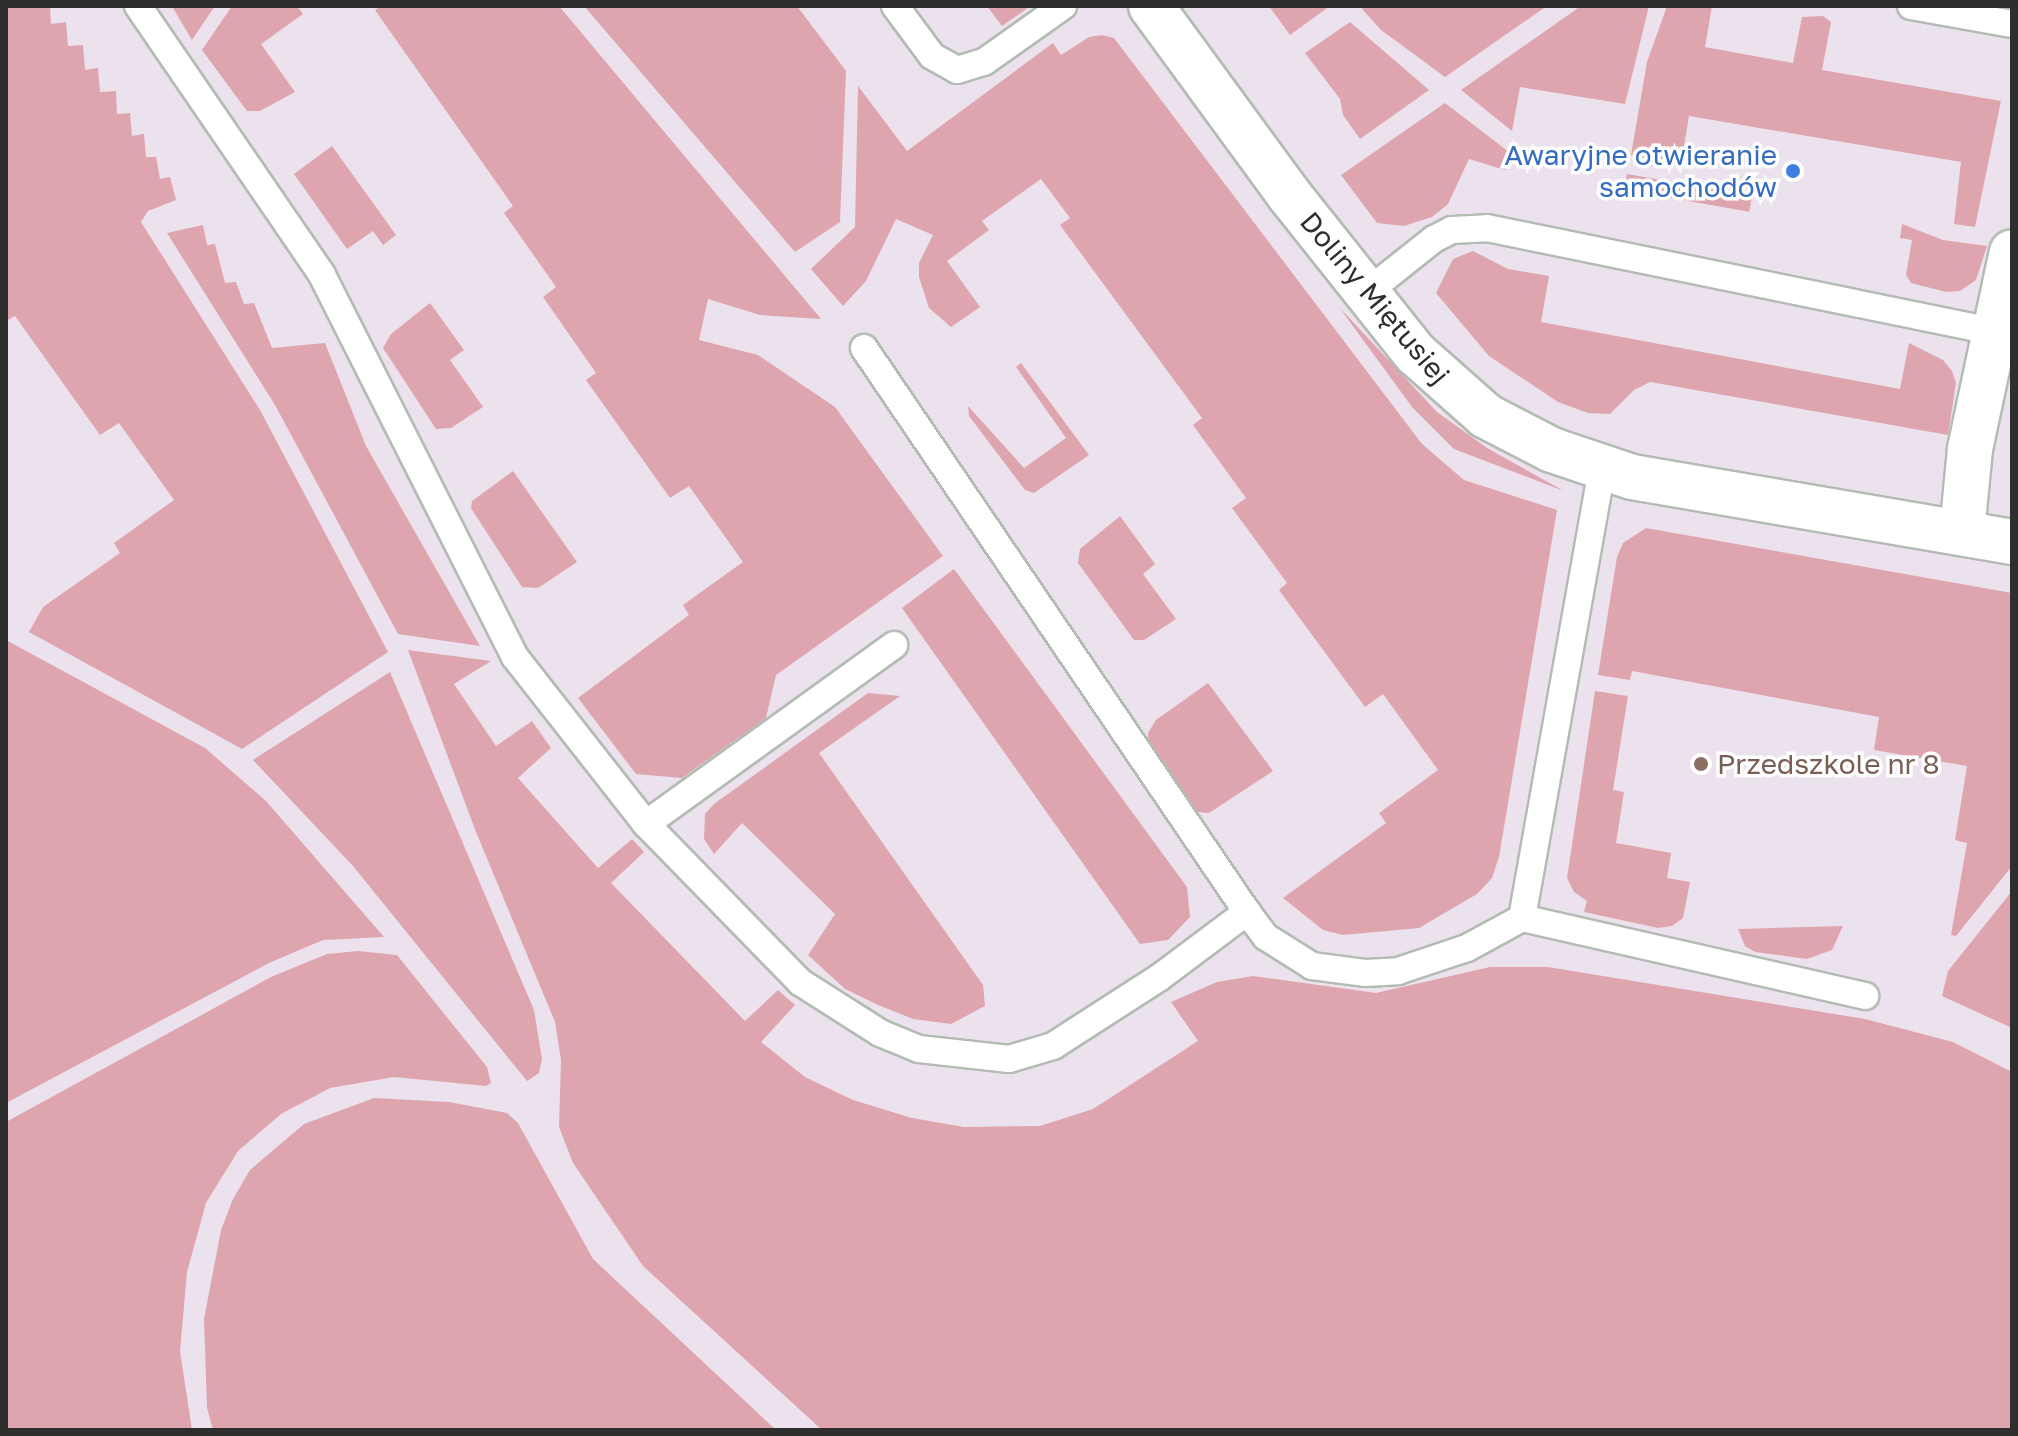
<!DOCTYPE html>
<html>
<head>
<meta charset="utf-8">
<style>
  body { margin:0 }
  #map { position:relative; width:2018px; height:1436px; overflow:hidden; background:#ebe2ee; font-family:"Golos Text",sans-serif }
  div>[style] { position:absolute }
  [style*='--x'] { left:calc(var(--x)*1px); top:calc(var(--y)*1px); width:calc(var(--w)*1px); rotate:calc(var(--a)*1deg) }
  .green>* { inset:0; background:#dea5ae; transform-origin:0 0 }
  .roads { filter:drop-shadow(2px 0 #b3bcb3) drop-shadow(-2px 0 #b3bcb3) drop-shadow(0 2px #b3bcb3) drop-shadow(0 -2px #b3bcb3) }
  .lane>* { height:26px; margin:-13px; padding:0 13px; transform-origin:13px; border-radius:13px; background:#fff }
  .street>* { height:44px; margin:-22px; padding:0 22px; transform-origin:22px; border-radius:22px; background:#fff }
  .dots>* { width:22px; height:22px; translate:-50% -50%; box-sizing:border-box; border:4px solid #fff; border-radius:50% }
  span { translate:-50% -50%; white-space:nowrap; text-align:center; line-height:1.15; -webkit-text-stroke:7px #fff; paint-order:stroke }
  .shop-label { font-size:28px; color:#366cbe }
  .right { translate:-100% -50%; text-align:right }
  .street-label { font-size:28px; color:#2e2e2e }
  .education-label { font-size:28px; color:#785e54 }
  .left { translate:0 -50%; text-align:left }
  .frame { position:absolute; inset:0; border:8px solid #2e2e2e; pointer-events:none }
</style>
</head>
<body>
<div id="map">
  <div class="green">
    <div style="clip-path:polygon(6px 6px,50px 6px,51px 24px,66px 22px,68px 46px,83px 45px,85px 70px,98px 68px,100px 92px,116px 91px,117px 114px,130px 113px,132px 136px,144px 134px,146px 157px,156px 157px,160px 179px,170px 177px,176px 200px,148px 211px,141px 222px,260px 410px,388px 652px,242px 749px,29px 632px,43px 607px,120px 553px,114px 543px,174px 500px,119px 423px,100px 435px,15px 316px,6px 321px)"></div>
    <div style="clip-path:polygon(215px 6px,192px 40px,173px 8px,174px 6px)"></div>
    <div style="clip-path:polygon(232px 6px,297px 6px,303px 14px,261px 44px,295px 92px,260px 111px,247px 111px,202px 50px)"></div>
    <div style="clip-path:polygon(382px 6px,559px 6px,821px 319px,760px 315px,708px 299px,699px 340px,758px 355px,835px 407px,943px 556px,776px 675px,766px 718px,682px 778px,636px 774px,578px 698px,689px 615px,683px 605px,743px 562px,689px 486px,670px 498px,586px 380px,596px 373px,543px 297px,556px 287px,504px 213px,513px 206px,375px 10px)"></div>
    <div style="clip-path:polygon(584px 6px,797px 6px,846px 71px,840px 222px,795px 252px)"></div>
    <div style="clip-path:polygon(987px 6px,1028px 6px,1029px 7px,1002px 26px)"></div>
    <div style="clip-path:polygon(1269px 6px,1330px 6px,1290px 35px)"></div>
    <div style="clip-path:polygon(1366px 6px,1547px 6px,1445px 77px,1381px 30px,1362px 9px)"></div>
    <div style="clip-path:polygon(1581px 6px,1649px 6px,1625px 104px,1520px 87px,1512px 131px,1461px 90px)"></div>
    <div style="clip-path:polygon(1667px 6px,1712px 6px,1705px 47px,1793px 63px,1802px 17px,1823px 16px,1831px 22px,1822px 70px,2001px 101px,1975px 227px,1954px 224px,1961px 162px,1689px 116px,1681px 164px,1631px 155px,1647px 62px)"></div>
    <div style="clip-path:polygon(1350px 22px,1429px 90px,1360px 139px,1343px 115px,1340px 99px,1305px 53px)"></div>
    <div style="clip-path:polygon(1102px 35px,1114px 38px,1422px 444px,1464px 480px,1557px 510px,1499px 857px,1492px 878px,1477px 894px,1419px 928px,1343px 935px,1323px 930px,1283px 898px,1386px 823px,1379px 813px,1438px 770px,1383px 694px,1365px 707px,1279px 590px,1287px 583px,1232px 508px,1246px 498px,1193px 425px,1202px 418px,1060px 225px,1070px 218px,1041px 179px,982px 221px,989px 230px,947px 261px,980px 307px,951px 327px,929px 308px,919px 277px,919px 263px,933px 235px,896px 219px,866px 281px,843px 306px,811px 269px,855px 227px,858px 86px,907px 151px,1053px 43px,1061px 55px,1089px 37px)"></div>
    <div style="clip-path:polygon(1445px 103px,1509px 152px,1505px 170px,1469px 159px,1448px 204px,1432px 217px,1404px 226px,1377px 223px,1341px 175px)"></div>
    <div style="clip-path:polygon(332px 146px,396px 235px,383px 245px,373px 231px,347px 249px,294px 174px)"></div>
    <div style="left:1627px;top:174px;width:127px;height:16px;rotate:10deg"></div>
    <div style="clip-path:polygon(1902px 224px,1943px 240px,1987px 246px,1976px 280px,1960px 291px,1946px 292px,1911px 283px,1906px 275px,1912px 240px,1900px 238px)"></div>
    <div style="clip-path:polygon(203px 225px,207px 245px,215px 244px,225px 283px,236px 282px,244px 304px,254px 303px,272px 348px,325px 343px,366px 446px,480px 646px,398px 634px,275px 405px,167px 233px)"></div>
    <div style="clip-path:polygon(1473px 251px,1508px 269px,1549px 276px,1541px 322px,1900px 389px,1909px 343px,1943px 360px,1952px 371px,1956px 383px,1948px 435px,1650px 382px,1634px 390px,1610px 414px,1588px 413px,1558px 402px,1489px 356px,1436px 293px,1453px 259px)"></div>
    <div style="clip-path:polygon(430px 303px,464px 350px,450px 360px,483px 407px,451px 428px,436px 429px,383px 348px,391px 334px)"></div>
    <div style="clip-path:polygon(1339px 307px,1437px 412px,1487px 448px,1564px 491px,1454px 449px,1412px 407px)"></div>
    <div style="clip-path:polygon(1021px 363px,1089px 455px,1034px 493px,1025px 490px,969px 416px,968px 406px,1024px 468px,1066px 438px,1016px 367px)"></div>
    <div style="clip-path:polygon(513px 471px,577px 562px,538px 588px,522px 587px,471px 508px,472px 501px)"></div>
    <div style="clip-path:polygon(1120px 516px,1155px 564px,1143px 574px,1176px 619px,1144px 640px,1134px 640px,1078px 563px,1080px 549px)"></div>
    <div style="clip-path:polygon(1646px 528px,2012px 593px,2012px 866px,1956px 936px,1951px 935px,1967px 843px,1955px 840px,1967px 766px,1874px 750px,1879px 717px,1632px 671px,1630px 680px,1598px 675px,1617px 557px,1623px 543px)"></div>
    <div style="clip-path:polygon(954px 569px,1187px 887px,1190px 917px,1168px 940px,1140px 944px,902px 608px)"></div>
    <div style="clip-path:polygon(6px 640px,205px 748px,266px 801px,384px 937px,323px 940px,269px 963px,6px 1103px)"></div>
    <div style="clip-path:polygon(408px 650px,491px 661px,454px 684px,496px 746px,532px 721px,551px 748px,518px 778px,598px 868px,632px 839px,644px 852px,611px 883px,745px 1021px,778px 990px,795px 1005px,761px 1042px,805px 1077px,853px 1100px,912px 1118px,964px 1127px,1040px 1126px,1093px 1109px,1198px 1041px,1171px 1002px,1217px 982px,1253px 976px,1376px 993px,1490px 967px,1548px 967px,1865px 1019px,1953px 1042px,2012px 1072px,2012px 1430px,822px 1430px,643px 1266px,573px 1163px,559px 1127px,561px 1060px,555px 1022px,476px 832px)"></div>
    <div style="clip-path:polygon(390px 672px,534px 1010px,542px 1059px,539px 1073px,527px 1081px,353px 866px,253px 760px)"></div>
    <div style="clip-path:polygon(1208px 683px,1273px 771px,1209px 813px,1197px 812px,1149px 747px,1148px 733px,1156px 720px)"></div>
    <div style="clip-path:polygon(1595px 691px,1628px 696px,1613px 790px,1624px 792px,1616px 843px,1671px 853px,1667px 878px,1690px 882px,1683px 918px,1672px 926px,1658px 928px,1584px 912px,1587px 901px,1574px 892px,1567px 878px)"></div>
    <div style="clip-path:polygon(868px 693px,900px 696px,819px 753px,983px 985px,985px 1006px,951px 1024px,913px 1019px,878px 1005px,845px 989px,808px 955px,835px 914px,742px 823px,714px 854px,704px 839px,705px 814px,714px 804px)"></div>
    <div style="clip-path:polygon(2012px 891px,2012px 1028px,1942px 996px,1948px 971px)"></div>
    <div style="clip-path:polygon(1843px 926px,1832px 950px,1807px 959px,1755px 952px,1745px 946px,1738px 929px)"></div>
    <div style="clip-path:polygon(358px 951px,397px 955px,487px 1067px,491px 1083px,486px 1086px,394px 1077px,330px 1088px,281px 1114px,238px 1151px,206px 1203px,187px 1272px,180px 1351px,192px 1430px,6px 1430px,6px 1122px,271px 977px,327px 954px)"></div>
    <div style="clip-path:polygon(374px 1098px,449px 1102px,507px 1113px,518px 1123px,593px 1259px,776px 1430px,213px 1430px,207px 1408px,204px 1319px,221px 1230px,233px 1199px,250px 1170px,304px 1124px)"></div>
  </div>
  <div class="roads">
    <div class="lane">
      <div style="--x:138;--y:6;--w:326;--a:55.6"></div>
      <div style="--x:322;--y:275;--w:428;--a:63.2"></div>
      <div style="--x:515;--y:657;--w:212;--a:51.9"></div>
      <div style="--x:646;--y:824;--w:221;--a:45.7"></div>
      <div style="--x:800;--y:982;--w:95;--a:32.5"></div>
      <div style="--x:880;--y:1033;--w:42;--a:22.3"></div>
      <div style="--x:919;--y:1049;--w:91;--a:6.3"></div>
      <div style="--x:1009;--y:1059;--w:46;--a:-16.5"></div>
      <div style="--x:1053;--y:1046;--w:127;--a:-32.8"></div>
      <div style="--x:1160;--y:977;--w:109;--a:-36.8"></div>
      <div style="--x:895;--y:6;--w:62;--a:53.5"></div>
      <div style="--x:932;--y:56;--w:29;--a:29"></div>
      <div style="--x:957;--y:70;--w:28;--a:-17"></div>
      <div style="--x:984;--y:62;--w:97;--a:-35.3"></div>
      <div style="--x:1911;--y:6;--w:103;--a:10.1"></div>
      <div style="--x:1366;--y:293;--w:87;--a:-38.5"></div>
      <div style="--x:1434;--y:239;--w:20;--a:-27"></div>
      <div style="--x:1452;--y:230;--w:35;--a:-3"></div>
      <div style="--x:1487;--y:228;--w:515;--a:11.53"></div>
      <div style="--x:864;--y:348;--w:682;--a:55.82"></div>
      <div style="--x:1247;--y:912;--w:31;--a:53"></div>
      <div style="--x:1266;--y:937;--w:54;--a:32.2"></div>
      <div style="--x:1312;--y:966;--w:53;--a:7.5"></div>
      <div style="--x:1365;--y:973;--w:33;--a:-3"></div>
      <div style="--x:1398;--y:971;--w:73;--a:-18.4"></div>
      <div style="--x:1467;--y:948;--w:63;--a:-28.6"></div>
      <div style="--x:1522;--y:918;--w:457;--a:-79.9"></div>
      <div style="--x:646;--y:824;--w:306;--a:-35.8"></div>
      <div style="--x:1522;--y:918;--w:352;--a:12.8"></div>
    </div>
    <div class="street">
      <div style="--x:1151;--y:6;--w:235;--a:53.8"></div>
      <div style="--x:1290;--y:196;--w:201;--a:51.5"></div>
      <div style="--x:1415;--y:353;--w:95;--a:41.6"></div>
      <div style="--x:1486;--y:416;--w:74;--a:27.3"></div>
      <div style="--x:1552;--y:450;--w:84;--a:18.6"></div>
      <div style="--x:1632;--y:477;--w:386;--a:9.7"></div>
      <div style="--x:1962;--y:532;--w:83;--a:-84.5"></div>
      <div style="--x:1970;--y:449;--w:201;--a:-78"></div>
    </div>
  </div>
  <div class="dots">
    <div style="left:1793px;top:171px;background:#3f7fe0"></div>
    <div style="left:1701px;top:764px;background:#8d6e63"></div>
  </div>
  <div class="shop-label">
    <span class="right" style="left:1777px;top:171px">Awaryjne otwieranie<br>samochodów</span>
  </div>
  <div class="street-label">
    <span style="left:1375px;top:298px;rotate:50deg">Doliny Miętusiej</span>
  </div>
  <div class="education-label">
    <span class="left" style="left:1717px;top:764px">Przedszkole nr 8</span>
  </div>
  <div class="frame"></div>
</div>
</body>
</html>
